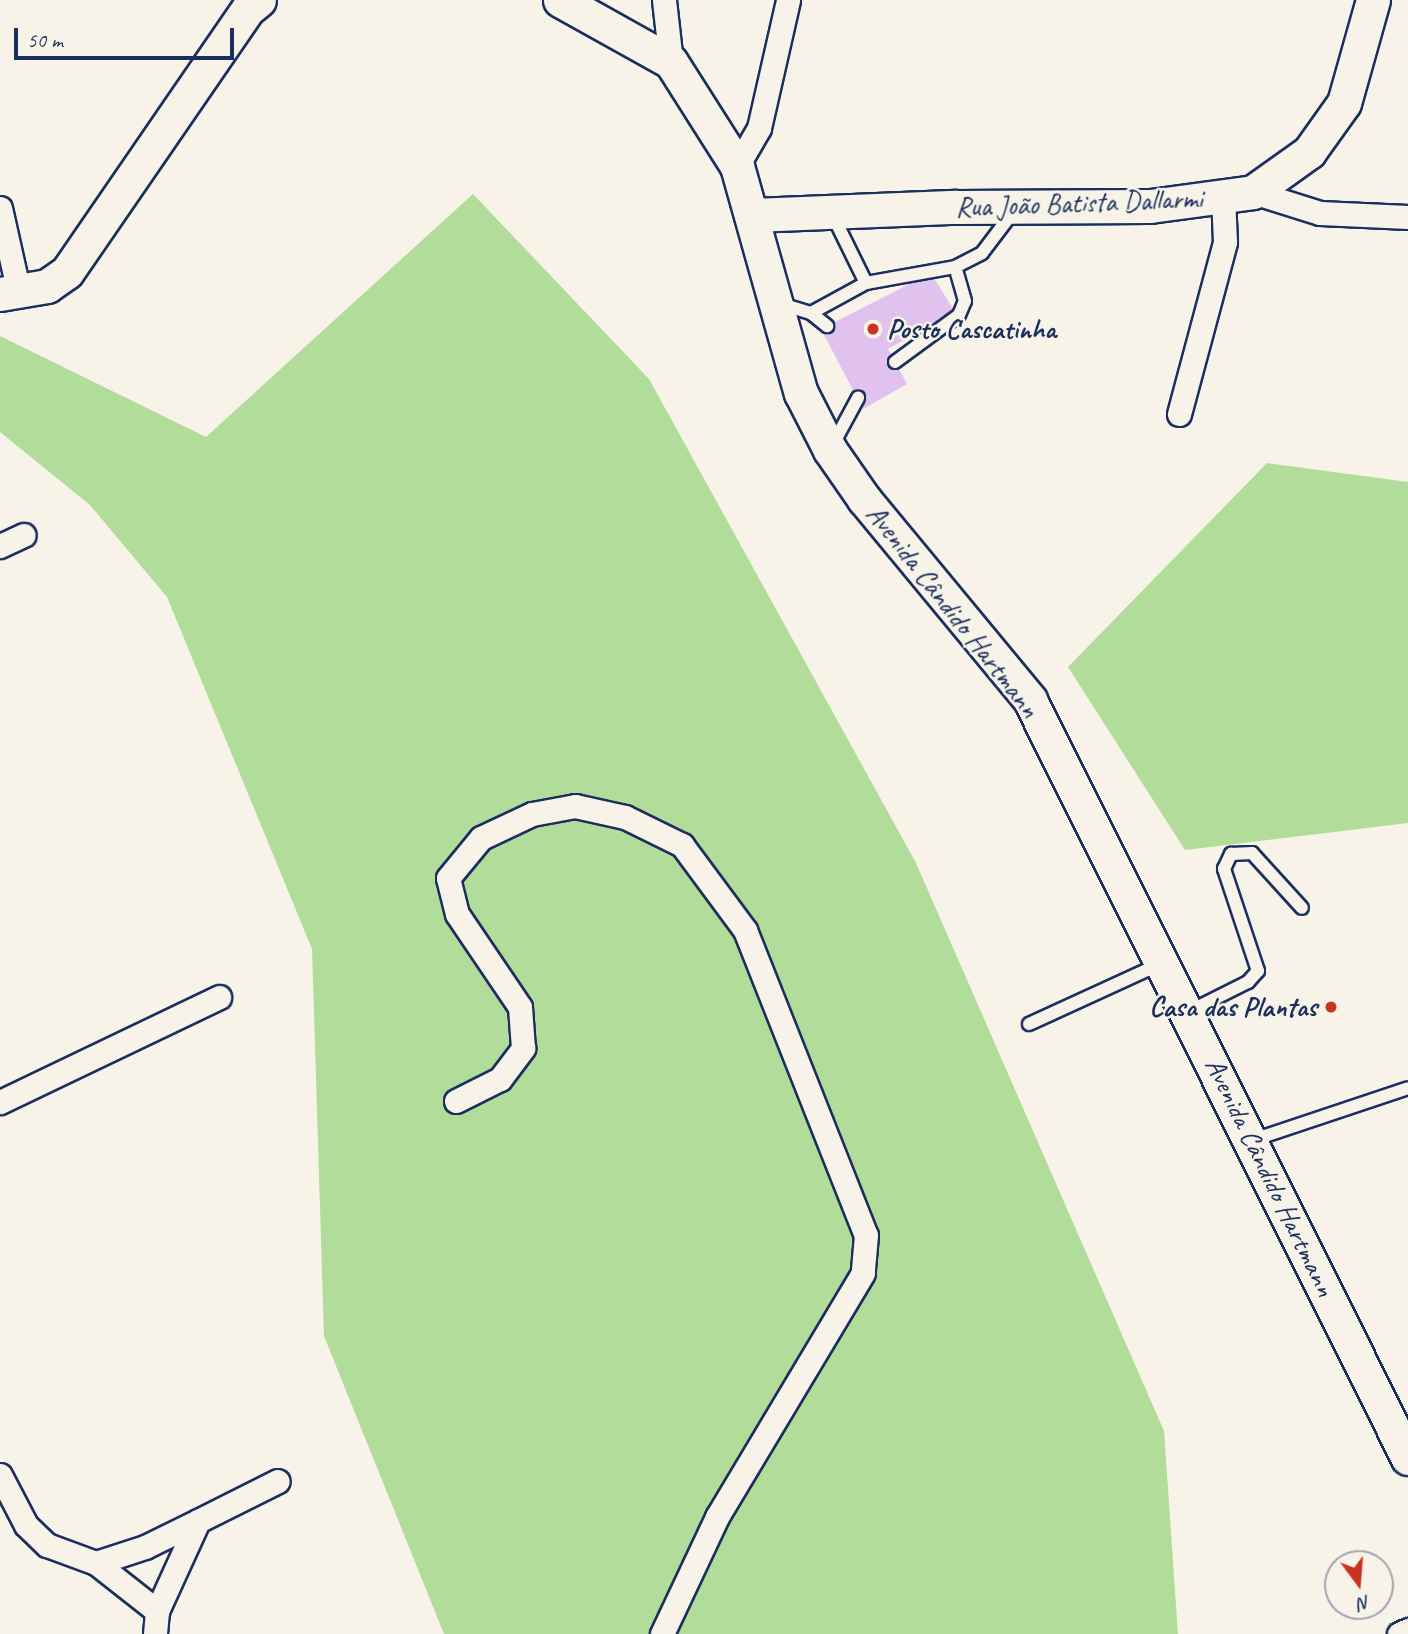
<!DOCTYPE html>
<html>
<head>
<meta charset="utf-8">
<style>
  body { margin:0 }
  #map { position:relative; width:1408px; height:1634px; overflow:hidden; background:#f7f3e8; font-family:Caveat,sans-serif }
  div>[style] { position:absolute }
  [style*='--x'] { left:calc(var(--x)*1px); top:calc(var(--y)*1px); width:calc(var(--w)*1px); rotate:calc(var(--a)*1deg) }
  .green>* { inset:0; background:#b2dc99 }
  .building>* { inset:0; background:#e1c2ef }
  .roads { filter:drop-shadow(2px 0 #1b2f5e) drop-shadow(-2px 0 #1b2f5e) drop-shadow(0 2px #1b2f5e) drop-shadow(0 -2px #1b2f5e) }
  .lane>* { height:12px; margin:-6px; padding:0 6px; transform-origin:6px; border-radius:6px; background:#f7f3e8 }
  .street>* { height:23px; margin:-11.5px; padding:0 11.5px; transform-origin:11.5px; border-radius:11.5px; background:#f7f3e8 }
  .secondary>* { height:33px; margin:-16.5px; padding:0 16.5px; transform-origin:16.5px; border-radius:16.5px; background:#f7f3e8 }
  .dots>* { width:19px; height:19px; translate:-50% -50%; box-sizing:border-box; border:4px solid #f7f3e8; border-radius:50% }
  span { translate:-50% -50%; white-space:nowrap; text-align:center; line-height:1.15; -webkit-text-stroke:5px #f7f3e8; paint-order:stroke }
  .street-label { font-size:28px; color:#1b2f5e }
  .poi-label { font-size:28px; color:#1b2f5e; font-weight:700 }
  .left { translate:0 -50%; text-align:left }
  .right { translate:-100% -50%; text-align:right }
  .north { position:absolute; left:1324px; top:1550px; width:70px; height:70px; box-sizing:border-box; background:#f7f3e8; border:2px solid #9fa5b1; border-radius:50%; rotate:164deg; font-size:19px; font-weight:700; line-height:28px; text-align:center; color:#1b2f5e }
  .north::after { content:''; display:block; margin:auto; width:24px; height:32px; background:#c8321e; clip-path:polygon(50% 0,100% 100%,50% 72%,0 100%) }
  .scale { position:absolute; left:14px; top:28px; width:220px; height:32px; box-sizing:border-box; border:4px solid #1b2f5e; border-top:0; padding-left:9px; font-size:21px; line-height:24px; white-space:nowrap; color:#1b2f5e; -webkit-text-stroke:5px #f7f3e8; paint-order:stroke }
</style>
</head>
<body>
<div id="map">
  <div class="green">
    <div style="clip-path:polygon(473px 194px,649px 379px,916px 863px,1164px 1431px,1178px 1634px,444px 1634px,324px 1336px,312px 949px,167px 597px,90px 505px,0 432px,0 336px,206px 437px)"></div>
    <div style="clip-path:polygon(1267px 463px,1408px 482px,1408px 823px,1185px 850px,1068px 667px)"></div>
  </div>
  <div class="building">
    <div style="clip-path:polygon(931px 273px,955px 312px,888px 349px,907px 384px,863px 409px,821px 329px)"></div>
  </div>
  <div class="roads">
    <div class="lane">
      <div style="--x:866;--y:283;--w:90;--a:-10.2"></div>
      <div style="--x:955;--y:267;--w:30;--a:-27"></div>
      <div style="--x:982;--y:253;--w:56;--a:-52.9"></div>
      <div style="--x:778;--y:303;--w:34;--a:17"></div>
      <div style="--x:811;--y:313;--w:21;--a:39"></div>
      <div style="--x:811;--y:313;--w:63;--a:-28.6"></div>
      <div style="--x:866;--y:283;--w:77;--a:-116.2"></div>
      <div style="--x:895;--y:362;--w:79;--a:-36.3"></div>
      <div style="--x:959;--y:315;--w:15;--a:-67"></div>
      <div style="--x:965;--y:301;--w:35;--a:-106"></div>
      <div style="--x:832;--y:446;--w:55;--a:-61.6"></div>
      <div style="--x:1188;--y:1012;--w:67;--a:-26.6"></div>
      <div style="--x:1248;--y:982;--w:15;--a:-48"></div>
      <div style="--x:1258;--y:971;--w:108;--a:-108.4"></div>
      <div style="--x:1224;--y:869;--w:17;--a:-65"></div>
      <div style="--x:1231;--y:854;--w:21;--a:-3"></div>
      <div style="--x:1252;--y:853;--w:74;--a:47.7"></div>
      <div style="--x:1029;--y:1024;--w:144;--a:-24.6"></div>
      <div style="--x:1253;--y:1140;--w:163;--a:-18.5"></div>
    </div>
    <div class="street">
      <div style="--x:664;--y:0;--w:62;--a:83.6"></div>
      <div style="--x:737;--y:166;--w:44;--a:-59.9"></div>
      <div style="--x:759;--y:128;--w:131;--a:-77.2"></div>
      <div style="--x:1253;--y:192;--w:70;--a:17.4"></div>
      <div style="--x:1320;--y:213;--w:88;--a:2.6"></div>
      <div style="--x:0;--y:208;--w:87;--a:77.4"></div>
      <div style="--x:1179;--y:414;--w:178;--a:-75"></div>
      <div style="--x:1225;--y:242;--w:45;--a:-92.5"></div>
      <div style="--x:0;--y:546;--w:26;--a:-25"></div>
      <div style="--x:456;--y:1101;--w:49;--a:-26.6"></div>
      <div style="--x:500;--y:1079;--w:39;--a:-53"></div>
      <div style="--x:523;--y:1048;--w:41;--a:-94.2"></div>
      <div style="--x:520;--y:1007;--w:112;--a:-124.1"></div>
      <div style="--x:457;--y:914;--w:37;--a:-104"></div>
      <div style="--x:448;--y:878;--w:52;--a:-50.5"></div>
      <div style="--x:481;--y:838;--w:56;--a:-25.2"></div>
      <div style="--x:532;--y:814;--w:44;--a:-10.5"></div>
      <div style="--x:575;--y:806;--w:51;--a:12.4"></div>
      <div style="--x:625;--y:817;--w:64;--a:26.2"></div>
      <div style="--x:682;--y:845;--w:106;--a:53.5"></div>
      <div style="--x:745;--y:930;--w:328;--a:68.4"></div>
      <div style="--x:866;--y:1235;--w:38;--a:95"></div>
      <div style="--x:863;--y:1273;--w:284;--a:120.9"></div>
      <div style="--x:717;--y:1517;--w:129;--a:115.2"></div>
      <div style="--x:0;--y:1102;--w:243;--a:-25.6"></div>
      <div style="--x:0;--y:1475;--w:56;--a:62.5"></div>
      <div style="--x:26;--y:1525;--w:29;--a:44"></div>
      <div style="--x:47;--y:1545;--w:52;--a:20.2"></div>
      <div style="--x:96;--y:1563;--w:78;--a:38.2"></div>
      <div style="--x:96;--y:1563;--w:52;--a:-18.1"></div>
      <div style="--x:145;--y:1547;--w:59;--a:-26.1"></div>
      <div style="--x:155;--y:1634;--w:23;--a:-85"></div>
      <div style="--x:157;--y:1611;--w:99;--a:-65.5"></div>
      <div style="--x:198;--y:1521;--w:89;--a:-26.6"></div>
      <div style="--x:1399;--y:1634;--w:10;--a:-24"></div>
    </div>
    <div class="secondary">
      <div style="--x:560;--y:0;--w:127;--a:29.2"></div>
      <div style="--x:671;--y:62;--w:123;--a:57.6"></div>
      <div style="--x:737;--y:166;--w:236;--a:74.3"></div>
      <div style="--x:801;--y:393;--w:64;--a:63"></div>
      <div style="--x:830;--y:450;--w:60;--a:55.2"></div>
      <div style="--x:864;--y:499;--w:261;--a:50.4"></div>
      <div style="--x:1030;--y:700;--w:847;--a:63.5"></div>
      <div style="--x:753;--y:215;--w:203;--a:-2.3"></div>
      <div style="--x:956;--y:207;--w:194;--a:-0.3"></div>
      <div style="--x:1150;--y:206;--w:104;--a:-7.7"></div>
      <div style="--x:1253;--y:192;--w:69;--a:-35.5"></div>
      <div style="--x:1309;--y:152;--w:60;--a:-54.5"></div>
      <div style="--x:1344;--y:103;--w:107;--a:-74.3"></div>
      <div style="--x:0;--y:294;--w:48;--a:-9.7"></div>
      <div style="--x:47;--y:286;--w:24;--a:-35"></div>
      <div style="--x:67;--y:272;--w:319;--a:-55.5"></div>
      <div style="--x:248;--y:9;--w:14;--a:-39"></div>
    </div>
  </div>
  <div class="dots">
    <div style="left:873px;top:329px;background:#c8321e"></div>
    <div style="left:1331px;top:1007px;background:#c8321e"></div>
  </div>
  <div class="street-label">
    <span style="left:1079px;top:203px;rotate:-2deg">Rua João Batista Dallarmi</span>
    <span style="left:953px;top:611px;rotate:52deg">Avenida Cândido Hartmann</span>
    <span style="left:1270px;top:1177px;rotate:64deg">Avenida Cândido Hartmann</span>
  </div>
  <div class="poi-label">
    <span class="left" style="left:887px;top:329px">Posto Cascatinha</span>
    <span class="right" style="left:1317px;top:1007px">Casa das Plantas</span>
  </div>
  <div class="north">N</div>
  <div class="scale">50 m</div>
</div>
</body>
</html>
